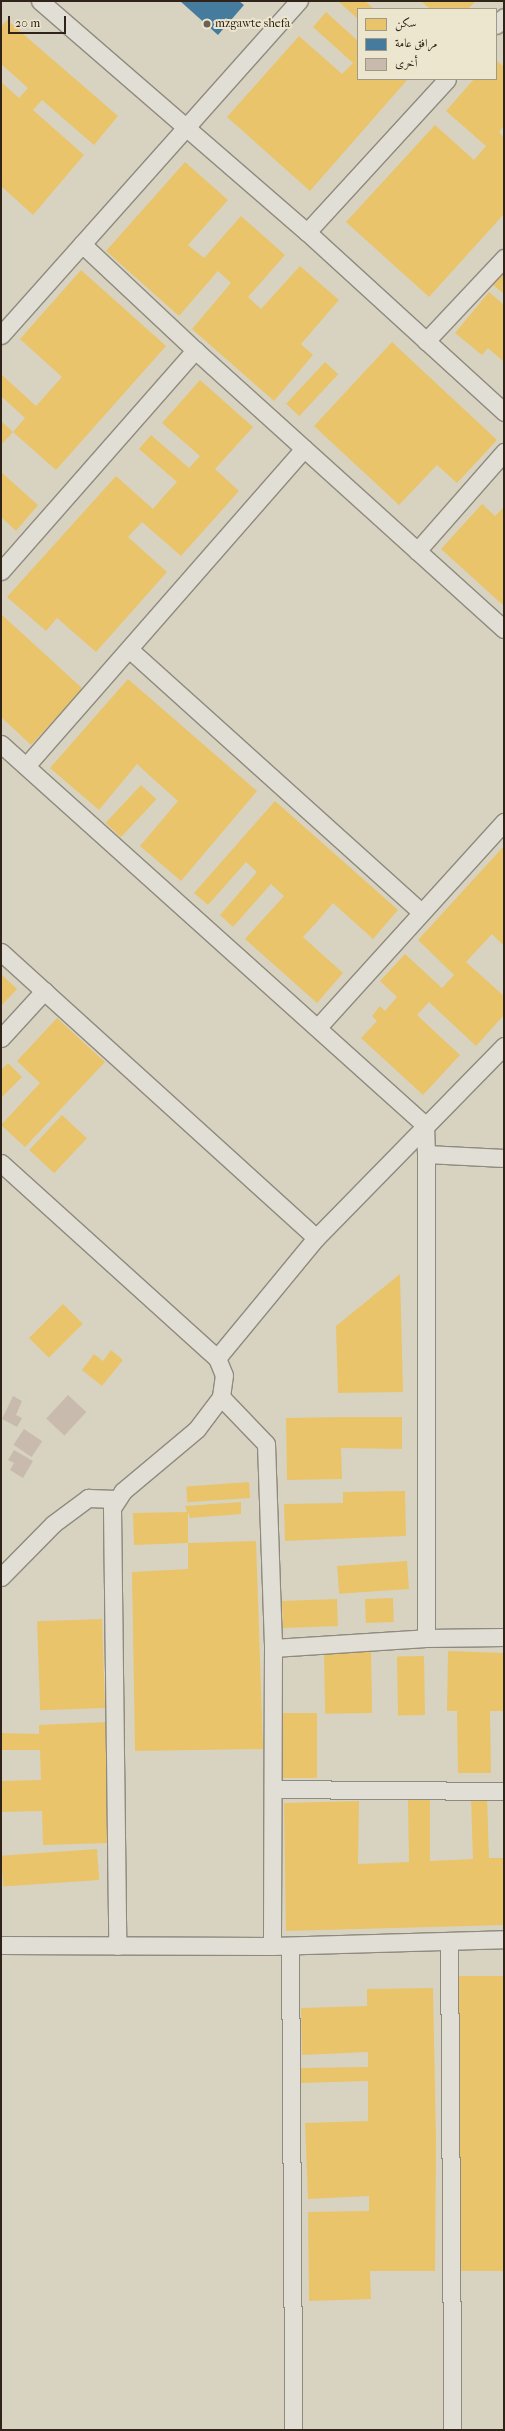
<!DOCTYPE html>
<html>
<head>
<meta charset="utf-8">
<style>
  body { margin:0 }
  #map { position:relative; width:505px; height:2431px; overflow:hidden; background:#d8d3c0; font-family:"IM FELL French Canon",Amiri,serif }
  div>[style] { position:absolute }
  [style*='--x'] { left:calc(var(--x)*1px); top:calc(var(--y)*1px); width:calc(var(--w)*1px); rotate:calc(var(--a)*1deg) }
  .homes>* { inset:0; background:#e9c46a; transform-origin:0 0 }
  .public>* { inset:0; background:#457b9d }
  .building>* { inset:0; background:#c8bbae; transform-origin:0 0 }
  .roads { filter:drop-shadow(1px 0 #8f8a7f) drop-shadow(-1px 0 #8f8a7f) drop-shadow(0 1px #8f8a7f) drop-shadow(0 -1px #8f8a7f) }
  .minor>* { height:17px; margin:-8.5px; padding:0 8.5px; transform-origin:8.5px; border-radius:8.5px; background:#e1dfd5 }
  .dots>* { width:11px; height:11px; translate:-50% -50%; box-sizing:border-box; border:2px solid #ede6cf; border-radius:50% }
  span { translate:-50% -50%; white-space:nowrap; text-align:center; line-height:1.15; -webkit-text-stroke:4px #ede6cf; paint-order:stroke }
  .poi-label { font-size:12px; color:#30231a }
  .left { translate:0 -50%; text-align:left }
  .frame { position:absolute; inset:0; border:2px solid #30231a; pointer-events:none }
  .legend { position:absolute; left:357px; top:8px; width:140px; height:72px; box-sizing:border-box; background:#ede6cf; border:1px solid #a19887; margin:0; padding:5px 7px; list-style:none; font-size:12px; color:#30231a }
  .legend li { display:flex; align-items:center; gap:8px; height:20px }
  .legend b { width:20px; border:1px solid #a19887 }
  .scale { position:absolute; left:8px; top:16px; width:58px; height:18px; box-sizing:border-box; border:2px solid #30231a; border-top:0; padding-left:5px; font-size:12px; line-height:14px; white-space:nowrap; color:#30231a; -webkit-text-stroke:3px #ede6cf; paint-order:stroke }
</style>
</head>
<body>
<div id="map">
  <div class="homes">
    <div style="clip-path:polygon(338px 1px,365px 1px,374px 9px,358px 9px,358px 19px)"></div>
    <div style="clip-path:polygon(421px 1px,474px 1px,475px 2px,468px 9px,430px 9px)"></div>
    <div style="clip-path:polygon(326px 12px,358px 41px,358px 79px,408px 79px,310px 191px,227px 117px,299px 36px,342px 74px,353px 63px,313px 27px)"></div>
    <div style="clip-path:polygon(7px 20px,118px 116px,94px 145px,42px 100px,33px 110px,84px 155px,33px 215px,1px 186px,1px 82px,19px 98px,28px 88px,1px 64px,1px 27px)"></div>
    <div style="clip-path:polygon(496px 60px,504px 67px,504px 126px,499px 132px,504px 137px,504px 214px,429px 297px,346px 222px,435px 125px,474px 160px,486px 146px,446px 111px,474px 79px,496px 79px)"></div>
    <div style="clip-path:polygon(185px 162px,228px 200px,188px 245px,204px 258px,241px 216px,285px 255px,248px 297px,261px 309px,300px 266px,339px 300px,301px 344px,313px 355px,274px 401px,192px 329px,231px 283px,218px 271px,179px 316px,106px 251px)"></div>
    <div style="clip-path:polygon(81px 270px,166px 346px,56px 470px,13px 432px,1px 445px,1px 421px,13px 432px,25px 418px,1px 396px,1px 374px,36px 406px,62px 377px,20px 339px)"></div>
    <div style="clip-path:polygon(504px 270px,504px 294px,492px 284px)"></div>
    <div style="clip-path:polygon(489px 292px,504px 305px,504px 362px,488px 348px,482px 355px,455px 333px)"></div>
    <div style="clip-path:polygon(392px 342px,497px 440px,457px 483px,437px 465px,399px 505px,314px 426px)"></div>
    <div style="left:325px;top:362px;width:18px;height:57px;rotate:43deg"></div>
    <div style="clip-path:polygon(200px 380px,253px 427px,215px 469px,239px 491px,181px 556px,142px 522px,128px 537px,167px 572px,96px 652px,57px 618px,46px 631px,7px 597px,116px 476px,153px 509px,164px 496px,177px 482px,139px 449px,151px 435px,189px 468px,200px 456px,162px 423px)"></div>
    <div style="clip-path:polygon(1px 472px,38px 505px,16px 531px,1px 517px)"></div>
    <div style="clip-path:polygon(482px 504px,495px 516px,504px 507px,504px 606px,441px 549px)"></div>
    <div style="clip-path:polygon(1px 614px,83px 689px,31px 745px,1px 717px)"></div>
    <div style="clip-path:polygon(128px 679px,257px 791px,181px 881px,140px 846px,178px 801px,150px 776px,137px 764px,99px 810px,50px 768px)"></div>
    <div style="left:141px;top:785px;width:21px;height:52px;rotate:43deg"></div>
    <div style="clip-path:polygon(275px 801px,398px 910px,373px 939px,333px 903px,316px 923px,303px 937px,343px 973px,317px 1003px,245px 939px,284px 896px,271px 884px,233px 927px,220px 915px,257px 872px,246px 862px,208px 905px,194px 893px)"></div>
    <div style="clip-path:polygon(504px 846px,504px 946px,492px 934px,466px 962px,504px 996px,504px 1015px,476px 1046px,429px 1002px,417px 1015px,460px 1055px,423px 1095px,361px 1038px,377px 1021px,372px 1016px,380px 1006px,385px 1011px,397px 997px,380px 981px,405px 954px,442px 988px,454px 975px,418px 940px)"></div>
    <div style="clip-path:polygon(1px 974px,17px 989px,1px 1006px)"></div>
    <div style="clip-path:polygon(57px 1018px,105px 1062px,25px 1147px,1px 1125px,40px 1083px,17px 1061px)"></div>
    <div style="clip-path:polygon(8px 1063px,22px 1077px,1px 1098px,1px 1070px)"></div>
    <div style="left:62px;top:1115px;width:34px;height:48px;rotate:43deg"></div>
    <div style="clip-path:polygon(400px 1274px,403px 1392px,338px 1393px,336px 1326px)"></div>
    <div style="left:63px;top:1304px;width:28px;height:48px;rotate:45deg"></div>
    <div style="clip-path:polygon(111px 1350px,123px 1360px,102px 1386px,82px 1370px,94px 1354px,103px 1361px)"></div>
    <div style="clip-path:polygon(341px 1417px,402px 1417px,402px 1449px,341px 1448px,342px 1479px,287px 1480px,286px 1418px)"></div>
    <div style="left:249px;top:1482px;width:16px;height:63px;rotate:86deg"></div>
    <div style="clip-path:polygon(405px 1491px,406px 1536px,285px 1541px,284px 1504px,343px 1503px,343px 1492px)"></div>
    <div style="clip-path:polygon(241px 1502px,241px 1514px,190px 1518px,188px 1512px,188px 1543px,134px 1545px,133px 1513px,187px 1512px,185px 1506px)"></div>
    <div style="clip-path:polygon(256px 1541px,263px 1749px,135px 1751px,132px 1572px,188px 1569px,188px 1543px)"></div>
    <div style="left:407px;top:1561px;width:28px;height:70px;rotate:86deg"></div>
    <div style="left:393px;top:1598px;width:24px;height:28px;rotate:88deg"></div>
    <div style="left:337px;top:1599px;width:27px;height:55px;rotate:88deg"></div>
    <div style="left:102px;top:1619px;width:89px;height:65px;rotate:88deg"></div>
    <div style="left:371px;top:1649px;width:64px;height:47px;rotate:89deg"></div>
    <div style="clip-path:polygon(448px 1651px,504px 1653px,504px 1711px,490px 1711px,491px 1773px,458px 1773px,457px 1711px,447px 1711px)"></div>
    <div style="left:424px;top:1656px;width:59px;height:27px;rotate:89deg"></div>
    <div style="left:280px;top:1713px;width:37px;height:65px"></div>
    <div style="clip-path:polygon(107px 1722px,110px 1843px,43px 1845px,42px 1811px,1px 1812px,1px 1781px,41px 1780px,40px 1750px,1px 1750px,1px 1733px,39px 1734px,39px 1725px)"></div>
    <div style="clip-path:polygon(471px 1797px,487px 1797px,489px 1858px,504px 1858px,504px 1925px,286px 1931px,284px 1803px,359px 1801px,358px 1864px,409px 1862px,408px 1800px,430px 1800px,430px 1861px,473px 1859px)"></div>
    <div style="left:97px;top:1849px;width:31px;height:96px;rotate:86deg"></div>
    <div style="left:504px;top:1976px;width:295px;height:46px;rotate:90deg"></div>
    <div style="clip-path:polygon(433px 1988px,436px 2140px,435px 2271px,370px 2271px,371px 2299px,309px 2301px,308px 2212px,369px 2211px,369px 2196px,308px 2199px,305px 2123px,368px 2121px,368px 2081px,301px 2083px,301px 2068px,368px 2067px,368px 2052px,302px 2055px,301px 2008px,367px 2006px,367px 1989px)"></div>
  </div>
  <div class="public">
    <div style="clip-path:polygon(180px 1px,239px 1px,244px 5px,218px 35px)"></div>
  </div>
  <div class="building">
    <div style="left:68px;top:1395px;width:25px;height:32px;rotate:43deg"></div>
    <div style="clip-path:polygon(13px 1396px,22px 1401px,16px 1415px,22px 1418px,17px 1427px,2px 1419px)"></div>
    <div style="left:24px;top:1429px;width:22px;height:19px;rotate:34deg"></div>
    <div style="clip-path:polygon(14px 1450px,33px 1461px,23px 1478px,10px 1470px,14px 1463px,8px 1460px)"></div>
  </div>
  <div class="roads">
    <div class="minor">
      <div style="--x:40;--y:1;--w:353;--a:40.9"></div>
      <div style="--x:307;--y:232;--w:267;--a:42.4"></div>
      <div style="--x:496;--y:25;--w:11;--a:-45"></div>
      <div style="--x:307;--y:232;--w:207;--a:-47.5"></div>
      <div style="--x:82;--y:244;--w:155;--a:43.2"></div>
      <div style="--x:195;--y:350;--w:416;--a:42.1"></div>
      <div style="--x:1;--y:335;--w:448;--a:-48.3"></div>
      <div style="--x:426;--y:341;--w:114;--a:-46.8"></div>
      <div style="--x:417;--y:551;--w:132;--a:-48.7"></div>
      <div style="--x:1;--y:571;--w:294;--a:-48.7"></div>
      <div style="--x:129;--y:649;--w:393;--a:42"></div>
      <div style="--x:1;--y:744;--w:570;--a:41.94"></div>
      <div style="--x:425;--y:1125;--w:29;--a:88"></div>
      <div style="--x:426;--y:1154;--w:78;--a:2.9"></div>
      <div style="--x:26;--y:766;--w:422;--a:-48.8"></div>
      <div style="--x:1;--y:952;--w:425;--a:42.2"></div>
      <div style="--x:318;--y:1027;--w:277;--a:-47.8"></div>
      <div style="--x:1;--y:1038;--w:64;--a:-47.5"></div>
      <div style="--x:1;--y:1163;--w:291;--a:42.1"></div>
      <div style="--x:217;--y:1358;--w:18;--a:68"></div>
      <div style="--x:224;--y:1375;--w:22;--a:98"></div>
      <div style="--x:221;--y:1397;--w:40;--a:127"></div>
      <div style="--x:197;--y:1429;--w:97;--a:140"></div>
      <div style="--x:123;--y:1491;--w:20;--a:123"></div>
      <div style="--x:112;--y:1508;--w:438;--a:89.3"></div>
      <div style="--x:217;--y:1358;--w:156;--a:-50.5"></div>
      <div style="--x:316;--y:1238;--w:269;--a:-45.6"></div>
      <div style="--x:221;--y:1397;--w:65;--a:46.2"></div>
      <div style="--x:266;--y:1444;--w:204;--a:88"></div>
      <div style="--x:273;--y:1648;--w:298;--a:90.2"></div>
      <div style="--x:1;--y:1577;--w:74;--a:-45.5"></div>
      <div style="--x:53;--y:1524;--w:44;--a:-36.6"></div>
      <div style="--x:88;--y:1498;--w:28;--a:2"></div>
      <div style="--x:426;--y:1638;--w:484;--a:-90"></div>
      <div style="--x:273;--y:1648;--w:153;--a:-3.7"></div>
      <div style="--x:426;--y:1638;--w:78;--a:-0.7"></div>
      <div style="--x:273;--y:1789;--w:231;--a:0.5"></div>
      <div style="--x:449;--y:1941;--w:489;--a:89.6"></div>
      <div style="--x:1;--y:1945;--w:271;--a:0.2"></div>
      <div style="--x:272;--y:1946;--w:232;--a:-1.7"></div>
      <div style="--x:290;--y:1946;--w:484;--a:89.6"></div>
    </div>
  </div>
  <div class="dots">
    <div style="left:207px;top:24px;background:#6b6154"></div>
  </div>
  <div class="poi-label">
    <span class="left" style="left:215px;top:24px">mzgawte shefa</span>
  </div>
  <div class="frame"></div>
  <ul class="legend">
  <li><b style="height:11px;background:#e9c46a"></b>سكن</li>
  <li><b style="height:11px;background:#457b9d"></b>مرافق عامة</li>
  <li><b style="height:11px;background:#c8bbae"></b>أخرى</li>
  </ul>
  <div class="scale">20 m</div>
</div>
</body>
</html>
